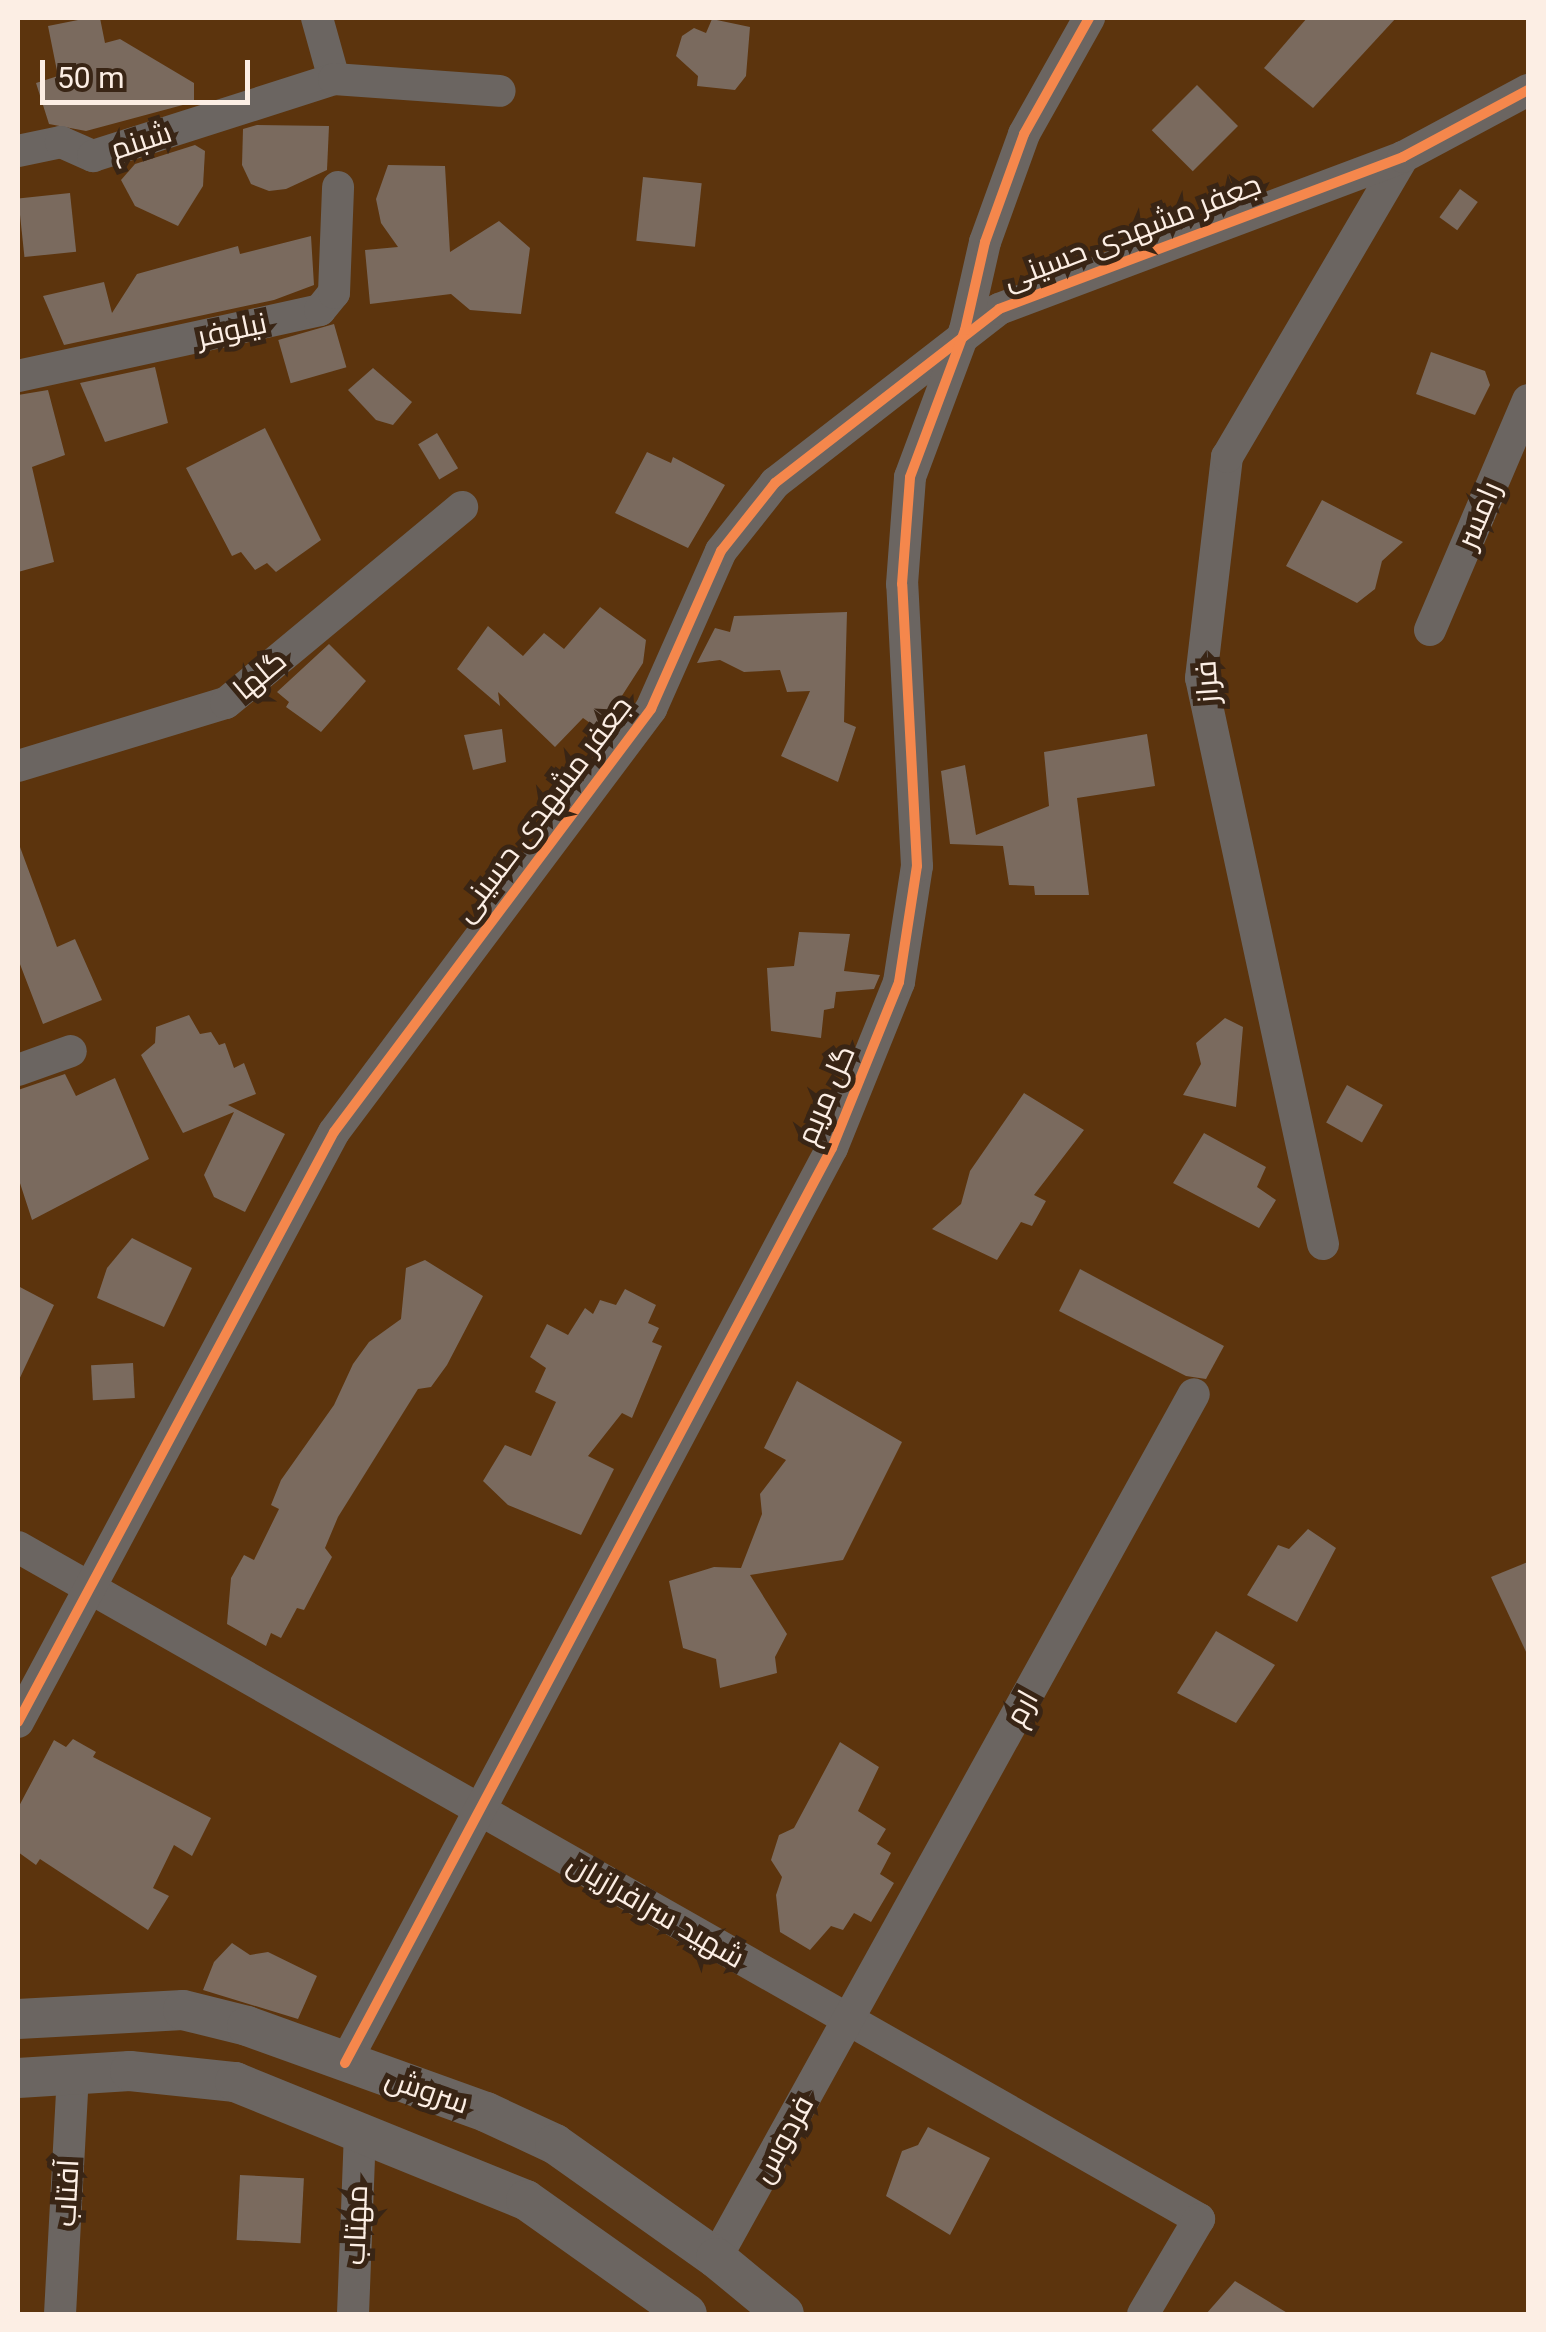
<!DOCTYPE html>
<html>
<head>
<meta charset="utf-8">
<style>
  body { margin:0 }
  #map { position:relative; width:1546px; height:2332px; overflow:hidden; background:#3c3026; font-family:Roboto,Cairo,sans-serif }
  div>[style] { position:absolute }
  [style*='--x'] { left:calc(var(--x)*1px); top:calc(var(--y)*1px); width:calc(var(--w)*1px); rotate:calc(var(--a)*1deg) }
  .green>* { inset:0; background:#5c340d; transform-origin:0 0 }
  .building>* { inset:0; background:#7a6a5e; transform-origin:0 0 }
  .minor>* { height:32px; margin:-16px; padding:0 16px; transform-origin:16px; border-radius:16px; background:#6b6561 }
  .tertiary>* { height:40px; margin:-20px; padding:0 20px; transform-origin:20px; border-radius:20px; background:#6b6561 }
  .cycleway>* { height:10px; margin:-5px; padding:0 5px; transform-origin:5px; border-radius:5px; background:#f5874c }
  span { translate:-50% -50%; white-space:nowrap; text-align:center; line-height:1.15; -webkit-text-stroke:10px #392515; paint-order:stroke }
  .street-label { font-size:30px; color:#fceee4 }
  .frame { position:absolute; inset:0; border:20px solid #fceee4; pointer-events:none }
  .scale { position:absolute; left:40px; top:60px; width:210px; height:45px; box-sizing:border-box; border:5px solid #fceee4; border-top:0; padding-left:12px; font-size:30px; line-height:35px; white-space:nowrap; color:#fceee4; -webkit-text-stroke:8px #392515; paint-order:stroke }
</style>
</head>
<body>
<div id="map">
  <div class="green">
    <div style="left:18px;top:18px;width:1510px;height:2296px"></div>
  </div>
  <div class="building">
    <div style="clip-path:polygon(88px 18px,100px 18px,105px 43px,120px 39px,194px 83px,194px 102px,86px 131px,49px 124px,36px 83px,58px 76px,48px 26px)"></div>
    <div style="clip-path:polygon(1307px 18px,1396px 18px,1313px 108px,1264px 68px)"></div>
    <div style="clip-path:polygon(712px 19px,750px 27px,746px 76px,735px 90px,697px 86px,698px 76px,676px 56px,682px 36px,694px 28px,706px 33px)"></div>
    <div style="left:1197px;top:85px;width:58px;height:64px;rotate:45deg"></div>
    <div style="clip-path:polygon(257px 125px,329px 126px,327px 170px,286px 189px,269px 191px,251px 184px,242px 165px,243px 129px)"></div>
    <div style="clip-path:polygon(195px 145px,205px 151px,203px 186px,178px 226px,135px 206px,121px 180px,135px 164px)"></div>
    <div style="clip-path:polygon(388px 165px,445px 166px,450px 252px,499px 221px,530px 248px,521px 314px,470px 310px,451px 294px,370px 304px,365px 250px,398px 247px,381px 223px,376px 199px)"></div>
    <div style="left:643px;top:177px;width:59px;height:64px;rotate:6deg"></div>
    <div style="left:1460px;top:189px;width:22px;height:35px;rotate:36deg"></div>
    <div style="left:70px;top:193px;width:59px;height:52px;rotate:84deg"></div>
    <div style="clip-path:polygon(311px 236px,314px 285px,274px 300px,64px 345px,43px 296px,104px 282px,112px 313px,137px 274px,238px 246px,240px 254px)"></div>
    <div style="left:334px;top:324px;width:45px;height:58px;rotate:74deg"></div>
    <div style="clip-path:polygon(1431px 352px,1485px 371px,1490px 385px,1475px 415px,1416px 394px)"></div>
    <div style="clip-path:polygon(155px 367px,168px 423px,105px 442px,80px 383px)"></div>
    <div style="clip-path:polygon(373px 368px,412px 402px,393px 425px,376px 420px,348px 390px)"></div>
    <div style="clip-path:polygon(48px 390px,65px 455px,32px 467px,54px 562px,18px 572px,18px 395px)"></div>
    <div style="clip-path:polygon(265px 428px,321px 540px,276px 572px,267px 563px,255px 570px,241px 552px,232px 556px,186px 468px)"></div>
    <div style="left:437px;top:433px;width:41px;height:22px;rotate:59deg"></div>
    <div style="clip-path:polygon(647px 452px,671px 463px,673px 457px,725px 485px,688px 548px,615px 513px)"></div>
    <div style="clip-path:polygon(1322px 500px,1403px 542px,1382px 561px,1375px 589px,1357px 603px,1286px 566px)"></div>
    <div style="clip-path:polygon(600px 607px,646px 640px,643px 663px,600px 730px,583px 718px,555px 747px,498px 692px,500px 706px,457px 669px,488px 626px,523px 656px,544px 633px,564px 649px)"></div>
    <div style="clip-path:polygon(847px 612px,844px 722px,856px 727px,838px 782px,781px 756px,810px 691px,787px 692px,780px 670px,744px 672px,720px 660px,697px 663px,715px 628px,730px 632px,734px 616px)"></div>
    <div style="clip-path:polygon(329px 644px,366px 681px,321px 732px,286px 707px,289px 702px,277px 692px)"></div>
    <div style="clip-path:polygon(502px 729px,506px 762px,473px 770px,464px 735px)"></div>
    <div style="clip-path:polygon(1147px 734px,1155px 786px,1077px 798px,1089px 895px,1035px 895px,1034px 886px,1009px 885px,1003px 846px,950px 844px,941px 771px,965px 765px,976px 835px,1049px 806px,1044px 752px)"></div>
    <div style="clip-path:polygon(20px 847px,57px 947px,75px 939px,102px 1000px,43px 1024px,18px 959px)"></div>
    <div style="clip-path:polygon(799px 932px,850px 934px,844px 971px,880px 975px,874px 989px,836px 992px,834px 1008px,824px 1010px,821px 1038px,771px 1031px,767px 968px,794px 966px)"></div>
    <div style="clip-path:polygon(189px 1015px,200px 1034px,211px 1032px,219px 1045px,225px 1043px,234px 1068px,244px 1063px,256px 1094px,228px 1105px,285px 1134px,245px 1212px,214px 1197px,204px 1175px,234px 1112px,183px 1133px,141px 1055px,155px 1043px,156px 1027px)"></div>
    <div style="clip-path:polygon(1225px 1018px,1243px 1027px,1236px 1107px,1183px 1095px,1201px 1064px,1196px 1043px)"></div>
    <div style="clip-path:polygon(65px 1074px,76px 1096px,115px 1078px,149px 1159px,32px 1220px,18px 1177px,18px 1090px)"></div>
    <div style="left:1347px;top:1085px;width:41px;height:43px;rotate:29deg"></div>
    <div style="clip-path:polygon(1024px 1093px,1084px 1130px,1034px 1195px,1046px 1201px,1032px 1226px,1021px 1222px,997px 1260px,932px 1229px,961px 1204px,970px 1171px)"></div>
    <div style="clip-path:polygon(1204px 1133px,1266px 1167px,1257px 1187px,1276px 1200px,1259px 1228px,1173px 1183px)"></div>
    <div style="clip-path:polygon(132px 1238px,192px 1268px,164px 1327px,97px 1298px,107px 1268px)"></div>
    <div style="clip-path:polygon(425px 1260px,483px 1296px,447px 1365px,431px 1387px,418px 1389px,338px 1517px,325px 1548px,332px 1557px,304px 1610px,297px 1608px,281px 1638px,271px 1633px,266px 1646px,227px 1624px,231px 1578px,244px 1555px,254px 1560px,279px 1509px,271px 1505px,281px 1480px,334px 1405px,353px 1364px,369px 1342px,401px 1319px,406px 1268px)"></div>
    <div style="clip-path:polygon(1080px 1269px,1224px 1346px,1206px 1379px,1186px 1376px,1059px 1311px)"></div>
    <div style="clip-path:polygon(18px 1286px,54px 1305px,18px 1382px)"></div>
    <div style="clip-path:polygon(625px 1289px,656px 1305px,648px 1323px,659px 1328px,652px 1342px,662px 1346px,632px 1418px,622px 1413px,588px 1456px,614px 1469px,581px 1535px,508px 1505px,483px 1481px,505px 1445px,531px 1456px,556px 1402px,535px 1392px,546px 1368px,530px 1357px,547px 1324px,568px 1335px,585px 1308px,593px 1314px,600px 1300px,616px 1305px)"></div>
    <div style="left:133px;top:1363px;width:35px;height:42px;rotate:87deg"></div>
    <div style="clip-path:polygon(797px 1381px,902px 1442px,843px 1560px,750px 1575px,787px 1634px,775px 1657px,777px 1673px,720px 1688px,716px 1659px,683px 1648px,669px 1581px,714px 1567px,741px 1568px,762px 1514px,760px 1494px,786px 1460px,764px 1448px)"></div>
    <div style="clip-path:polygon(1308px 1529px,1336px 1548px,1297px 1622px,1247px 1595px,1278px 1545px,1289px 1549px)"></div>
    <div style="clip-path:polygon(1528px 1562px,1528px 1656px,1491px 1577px)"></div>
    <div style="clip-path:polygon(1216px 1631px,1275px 1665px,1236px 1723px,1177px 1693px)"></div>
    <div style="clip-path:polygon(73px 1739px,96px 1752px,93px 1757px,211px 1818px,192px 1856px,174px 1845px,153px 1888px,169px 1896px,148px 1930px,40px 1859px,36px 1865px,18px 1852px,18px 1808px,54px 1740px,66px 1747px)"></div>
    <div style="clip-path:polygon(840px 1742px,879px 1767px,858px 1811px,886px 1829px,877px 1844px,891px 1853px,880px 1874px,894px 1883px,871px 1922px,854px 1913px,843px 1930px,831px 1926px,810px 1950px,780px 1932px,776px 1895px,782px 1877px,771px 1860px,779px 1835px,794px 1828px)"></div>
    <div style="clip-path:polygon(232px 1943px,250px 1955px,268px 1952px,317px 1976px,298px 2019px,203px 1990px,214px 1962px)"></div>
    <div style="clip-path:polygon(928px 2127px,990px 2158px,950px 2235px,886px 2196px,902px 2151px,918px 2145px)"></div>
    <div style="left:240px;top:2175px;width:64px;height:65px;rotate:3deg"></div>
    <div style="clip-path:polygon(1235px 2281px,1289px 2314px,1206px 2314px)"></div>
  </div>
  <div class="minor">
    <div style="--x:317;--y:18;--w:63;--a:74.4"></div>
    <div style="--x:18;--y:151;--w:44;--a:-11.8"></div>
    <div style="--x:61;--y:142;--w:35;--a:24"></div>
    <div style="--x:93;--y:156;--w:253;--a:-17.7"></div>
    <div style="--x:334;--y:79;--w:166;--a:4.1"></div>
    <div style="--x:18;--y:376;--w:309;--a:-12.3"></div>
    <div style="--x:320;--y:310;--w:22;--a:-51"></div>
    <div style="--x:334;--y:293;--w:106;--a:-87.8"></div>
    <div style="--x:1430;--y:630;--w:250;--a:-66.9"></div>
    <div style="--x:18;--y:766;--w:217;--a:-16.9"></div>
    <div style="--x:226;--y:703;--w:307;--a:-39.7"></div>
    <div style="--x:18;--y:1070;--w:56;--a:-19.7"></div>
    <div style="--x:1323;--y:1244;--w:579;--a:-102.16"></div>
    <div style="--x:1201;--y:678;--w:223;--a:-83.3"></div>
    <div style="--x:1227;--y:457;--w:348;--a:-59.6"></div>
    <div style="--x:18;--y:1547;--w:1359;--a:29.64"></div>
    <div style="--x:1199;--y:2219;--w:110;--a:120.5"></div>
    <div style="--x:18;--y:1722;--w:669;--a:-61.83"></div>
    <div style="--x:334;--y:1132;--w:529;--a:-53.15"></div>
    <div style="--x:651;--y:709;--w:173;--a:-66.1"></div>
    <div style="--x:721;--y:551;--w:87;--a:-51.5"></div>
    <div style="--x:775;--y:483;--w:284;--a:-37.8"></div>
    <div style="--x:999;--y:309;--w:432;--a:-20.6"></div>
    <div style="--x:1403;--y:157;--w:142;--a:-28.2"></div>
    <div style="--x:345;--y:2063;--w:1037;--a:-61.98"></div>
    <div style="--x:832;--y:1148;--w:179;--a:-68"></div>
    <div style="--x:899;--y:982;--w:117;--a:-81.2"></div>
    <div style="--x:917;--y:866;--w:282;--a:-93"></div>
    <div style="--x:902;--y:584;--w:107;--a:-85.7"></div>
    <div style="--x:910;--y:477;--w:157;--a:-69.5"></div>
    <div style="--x:965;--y:330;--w:90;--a:-77.2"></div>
    <div style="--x:985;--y:242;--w:115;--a:-70.1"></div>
    <div style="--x:1024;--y:134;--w:133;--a:-60.7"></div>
    <div style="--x:716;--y:2258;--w:987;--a:-61.05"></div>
    <div style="--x:60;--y:2314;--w:243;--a:-86.9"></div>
    <div style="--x:353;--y:2314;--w:179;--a:-87.8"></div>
  </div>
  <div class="tertiary">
    <div style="--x:18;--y:2019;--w:165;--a:-3.1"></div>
    <div style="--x:183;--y:2010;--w:66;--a:14"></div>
    <div style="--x:247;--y:2026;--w:254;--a:19.8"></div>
    <div style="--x:486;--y:2112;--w:76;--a:24.9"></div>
    <div style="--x:555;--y:2144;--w:197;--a:35.3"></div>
    <div style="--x:716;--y:2258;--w:88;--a:39.5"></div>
    <div style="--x:18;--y:2078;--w:112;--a:-3.6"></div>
    <div style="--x:130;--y:2071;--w:106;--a:6"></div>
    <div style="--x:235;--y:2082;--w:314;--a:22.1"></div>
    <div style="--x:526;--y:2200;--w:197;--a:35.3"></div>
  </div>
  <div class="cycleway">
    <div style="--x:18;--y:1722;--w:669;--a:-61.83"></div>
    <div style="--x:334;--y:1132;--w:529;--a:-53.15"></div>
    <div style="--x:651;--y:709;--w:173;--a:-66.1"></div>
    <div style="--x:721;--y:551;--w:87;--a:-51.5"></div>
    <div style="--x:775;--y:483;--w:284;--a:-37.8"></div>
    <div style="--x:999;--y:309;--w:432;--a:-20.6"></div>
    <div style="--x:1403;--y:157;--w:142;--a:-28.2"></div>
    <div style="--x:345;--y:2063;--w:1037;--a:-61.98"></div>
    <div style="--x:832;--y:1148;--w:179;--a:-68"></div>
    <div style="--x:899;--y:982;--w:117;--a:-81.2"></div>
    <div style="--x:917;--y:866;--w:282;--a:-93"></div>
    <div style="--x:902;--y:584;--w:107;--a:-85.7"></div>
    <div style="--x:910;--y:477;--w:157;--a:-69.5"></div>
    <div style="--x:965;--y:330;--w:90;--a:-77.2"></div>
    <div style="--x:985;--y:242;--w:115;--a:-70.1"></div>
    <div style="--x:1024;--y:134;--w:133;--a:-60.7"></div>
  </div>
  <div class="street-label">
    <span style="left:141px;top:141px;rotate:-18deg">شبنم</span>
    <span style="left:1132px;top:232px;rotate:-21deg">جعفر مشهدی حسینی</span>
    <span style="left:232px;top:330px;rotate:-12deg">نیلوفر</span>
    <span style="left:1479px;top:515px;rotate:-67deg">رامسر</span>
    <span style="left:260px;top:675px;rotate:-40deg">گلها</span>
    <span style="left:1207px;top:682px;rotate:-94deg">فراز</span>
    <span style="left:543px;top:809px;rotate:-53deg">جعفر مشهدی حسینی</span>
    <span style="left:826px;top:1095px;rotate:-67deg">گل مریم</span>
    <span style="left:1022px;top:1708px;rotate:-61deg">ارم</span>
    <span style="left:656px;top:1911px;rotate:30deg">شهید سرافرازیان</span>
    <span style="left:427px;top:2091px;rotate:19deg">سروش</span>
    <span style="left:783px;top:2139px;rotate:-61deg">فردوس</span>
    <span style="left:67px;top:2193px;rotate:-87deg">آفتاب</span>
    <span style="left:356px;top:2225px;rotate:-88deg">مهتاب</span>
  </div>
  <div class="frame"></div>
  <div class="scale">50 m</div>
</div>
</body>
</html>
